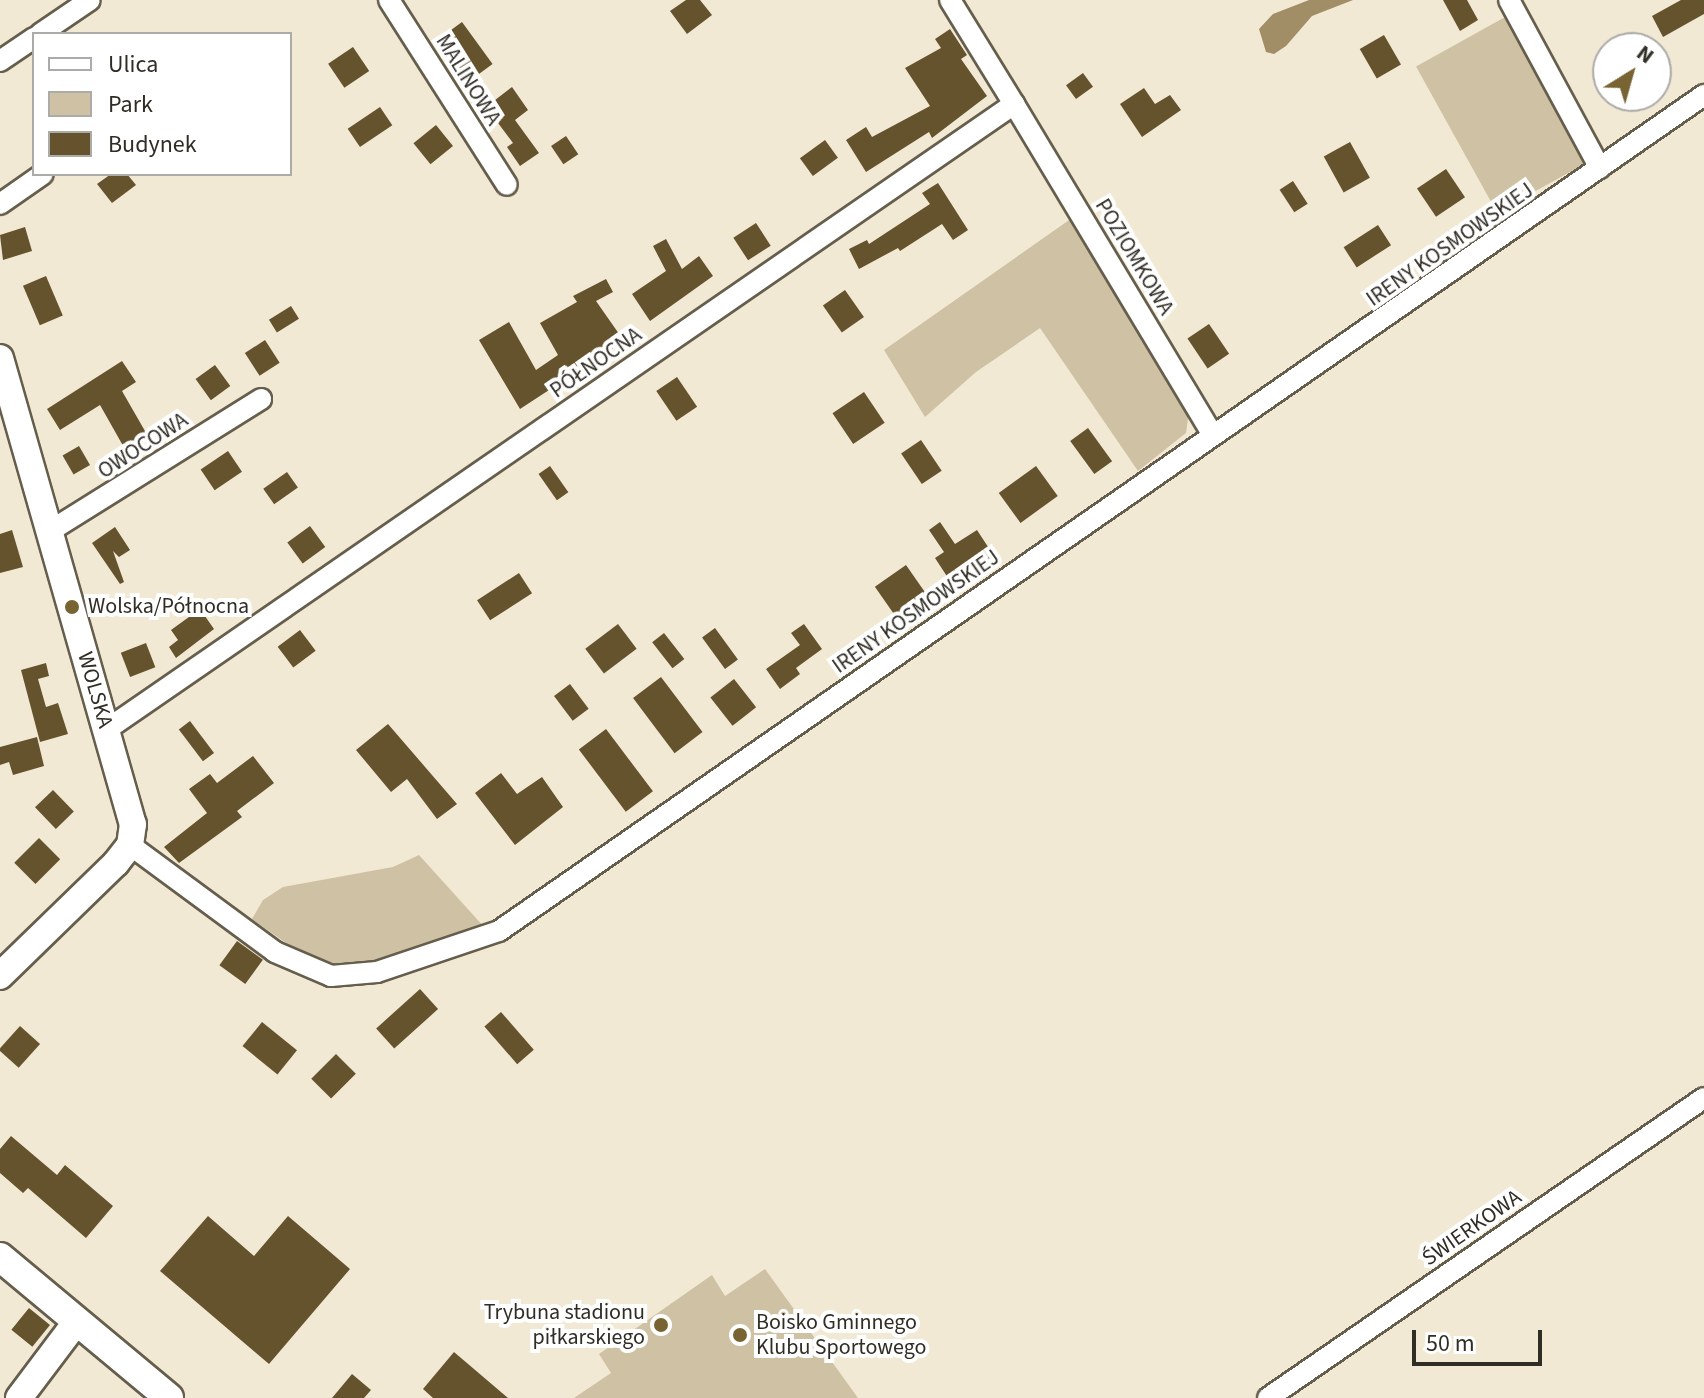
<!DOCTYPE html>
<html>
<head>
<meta charset="utf-8">
<style>
  body { margin:0 }
  #map { position:relative; width:1704px; height:1398px; overflow:hidden; background:#f2e9d4; font-family:"Source Sans 3",sans-serif }
  div>[style] { position:absolute }
  [style*='--x'] { left:calc(var(--x)*1px); top:calc(var(--y)*1px); width:calc(var(--w)*1px); rotate:calc(var(--a)*1deg) }
  .green>* { inset:0; background:#cfc1a3; transform-origin:0 0 }
  .water>* { inset:0; background:#a18e66 }
  .building>* { inset:0; background:#64532c; transform-origin:0 0 }
  .roads { filter:drop-shadow(2px 0 #665e4c) drop-shadow(-2px 0 #665e4c) drop-shadow(0 2px #665e4c) drop-shadow(0 -2px #665e4c) }
  .minor>* { height:20px; margin:-10px; padding:0 10px; transform-origin:10px; border-radius:10px; background:#fff }
  .tertiary>* { height:26px; margin:-13px; padding:0 13px; transform-origin:13px; border-radius:13px; background:#fff }
  .secondary>* { height:28px; margin:-14px; padding:0 14px; transform-origin:14px; border-radius:14px; background:#fff }
  .dots>* { width:22px; height:22px; translate:-50% -50%; box-sizing:border-box; border:4px solid #fff; border-radius:50% }
  span { translate:-50% -50%; white-space:nowrap; text-align:center; line-height:1.15; -webkit-text-stroke:8px #fff; paint-order:stroke }
  .street-label { font-size:22px; color:#302d25 }
  .poi-label { font-size:22px; color:#302d25 }
  .left { translate:0 -50%; text-align:left }
  .right { translate:-100% -50%; text-align:right }
  .legend { position:absolute; left:32px; top:32px; width:260px; height:144px; box-sizing:border-box; background:#fff; border:2px solid #acaba8; margin:0; padding:10px 14px; list-style:none; font-size:24px; color:#302d25 }
  .legend li { display:flex; align-items:center; gap:16px; height:40px }
  .legend b { width:40px; border:2px solid #acaba8 }
  .north { position:absolute; left:1592px; top:32px; width:80px; height:80px; box-sizing:border-box; background:#fff; border:2px solid #acaba8; border-radius:50%; rotate:37deg; font-size:22px; font-weight:700; line-height:32px; text-align:center; color:#302d25 }
  .north::after { content:''; display:block; margin:auto; width:28px; height:36px; background:#786332; clip-path:polygon(50% 0,100% 100%,50% 72%,0 100%) }
  .scale { position:absolute; left:1412px; top:1330px; width:130px; height:36px; box-sizing:border-box; border:4px solid #302d25; border-top:0; padding-left:10px; font-size:24px; line-height:28px; white-space:nowrap; color:#302d25; -webkit-text-stroke:6px #fff; paint-order:stroke }
</style>
</head>
<body>
<div id="map">
  <div class="green">
    <div style="left:1507px;top:16px;width:167px;height:104px;rotate:61deg"></div>
    <div style="clip-path:polygon(1072px 218px,1189px 411px,1186px 433px,1138px 471px,1040px 328px,976px 372px,925px 417px,884px 350px)"></div>
    <div style="clip-path:polygon(419px 855px,485px 928px,359px 967px,309px 959px,252px 919px,263px 900px,283px 887px,393px 867px)"></div>
    <div style="clip-path:polygon(765px 1269px,858px 1398px,574px 1398px,611px 1373px,599px 1354px,712px 1275px,725px 1296px)"></div>
  </div>
  <div class="water">
    <div style="clip-path:polygon(1309px 0,1353px 0,1312px 16px,1286px 46px,1274px 54px,1266px 52px,1259px 29px,1273px 14px)"></div>
  </div>
  <div class="building">
    <div style="clip-path:polygon(686px 0,700px 0,712px 15px,687px 34px,670px 11px)"></div>
    <div style="clip-path:polygon(1443px 0,1467px 0,1478px 20px,1460px 31px)"></div>
    <div style="clip-path:polygon(1681px 0,1704px 0,1704px 14px,1663px 37px,1652px 16px)"></div>
    <div style="left:462px;top:22px;width:52px;height:30px;rotate:54deg"></div>
    <div style="clip-path:polygon(950px 29px,967px 55px,961px 59px,987px 96px,932px 138px,929px 132px,866px 172px,846px 140px,866px 127px,872px 137px,930px 106px,905px 68px,941px 48px,935px 39px)"></div>
    <div style="left:1384px;top:35px;width:34px;height:28px;rotate:60deg"></div>
    <div style="left:353px;top:47px;width:29px;height:30px;rotate:56deg"></div>
    <div style="left:1083px;top:73px;width:17px;height:21px;rotate:54deg"></div>
    <div style="clip-path:polygon(512px 87px,528px 110px,515px 120px,539px 153px,520px 166px,507px 147px,513px 143px,486px 107px)"></div>
    <div style="clip-path:polygon(1144px 88px,1155px 104px,1170px 95px,1181px 110px,1142px 137px,1120px 104px)"></div>
    <div style="left:380px;top:107px;width:22px;height:39px;rotate:56deg"></div>
    <div style="left:436px;top:125px;width:27px;height:29px;rotate:51deg"></div>
    <div style="left:566px;top:136px;width:22px;height:18px;rotate:56deg"></div>
    <div style="left:825px;top:140px;width:22px;height:31px;rotate:54deg"></div>
    <div style="left:1350px;top:142px;width:41px;height:30px;rotate:61deg"></div>
    <div style="left:1446px;top:169px;width:34px;height:35px;rotate:56deg"></div>
    <div style="clip-path:polygon(111px 174px,127px 174px,136px 185px,112px 203px,97px 184px)"></div>
    <div style="left:1293px;top:181px;width:27px;height:16px;rotate:57deg"></div>
    <div style="clip-path:polygon(938px 183px,968px 230px,953px 240px,942px 224px,900px 251px,898px 248px,859px 269px,849px 249px,867px 240px,869px 244px,930px 204px,922px 193px)"></div>
    <div style="left:756px;top:223px;width:27px;height:27px;rotate:57deg"></div>
    <div style="left:1378px;top:225px;width:24px;height:41px;rotate:57deg"></div>
    <div style="clip-path:polygon(25px 227px,32px 251px,3px 260px,0 235px)"></div>
    <div style="clip-path:polygon(666px 239px,682px 269px,699px 256px,713px 276px,650px 321px,632px 294px,666px 271px,653px 246px)"></div>
    <div style="left:46px;top:276px;width:43px;height:25px;rotate:67deg"></div>
    <div style="clip-path:polygon(606px 279px,613px 292px,596px 301px,624px 341px,520px 409px,479px 340px,509px 322px,536px 370px,558px 355px,540px 323px,577px 302px,573px 296px)"></div>
    <div style="left:845px;top:290px;width:33px;height:27px;rotate:55deg"></div>
    <div style="left:291px;top:306px;width:15px;height:26px;rotate:58deg"></div>
    <div style="left:1209px;top:324px;width:36px;height:26px;rotate:56deg"></div>
    <div style="left:265px;top:340px;width:27px;height:24px;rotate:57deg"></div>
    <div style="clip-path:polygon(122px 361px,136px 382px,122px 391px,149px 438px,126px 451px,100px 405px,60px 430px,47px 409px)"></div>
    <div style="left:215px;top:365px;width:26px;height:24px;rotate:54deg"></div>
    <div style="left:677px;top:377px;width:36px;height:25px;rotate:56deg"></div>
    <div style="left:864px;top:392px;width:37px;height:38px;rotate:56deg"></div>
    <div style="left:1088px;top:428px;width:41px;height:22px;rotate:54deg"></div>
    <div style="left:921px;top:440px;width:37px;height:24px;rotate:56deg"></div>
    <div style="left:79px;top:446px;width:22px;height:19px;rotate:60deg"></div>
    <div style="left:228px;top:451px;width:25px;height:33px;rotate:56deg"></div>
    <div style="left:550px;top:466px;width:32px;height:14px;rotate:55deg"></div>
    <div style="left:1036px;top:466px;width:37px;height:46px;rotate:54deg"></div>
    <div style="left:287px;top:472px;width:19px;height:29px;rotate:55deg"></div>
    <div style="clip-path:polygon(940px 522px,955px 544px,977px 530px,994px 556px,952px 584px,935px 558px,944px 552px,929px 530px)"></div>
    <div style="left:310px;top:526px;width:26px;height:28px;rotate:54deg"></div>
    <div style="clip-path:polygon(115px 527px,130px 550px,119px 557px,113px 551px,124px 582px,120px 584px,92px 543px)"></div>
    <div style="clip-path:polygon(12px 530px,23px 567px,0 573px,0 534px)"></div>
    <div style="left:906px;top:565px;width:35px;height:38px;rotate:55deg"></div>
    <div style="left:519px;top:573px;width:24px;height:50px;rotate:57deg"></div>
    <div style="clip-path:polygon(200px 609px,214px 629px,176px 658px,169px 647px,178px 640px,171px 630px)"></div>
    <div style="left:618px;top:624px;width:31px;height:41px;rotate:53deg"></div>
    <div style="clip-path:polygon(804px 624px,822px 649px,796px 668px,800px 674px,780px 689px,766px 669px,800px 645px,791px 633px)"></div>
    <div style="left:715px;top:628px;width:39px;height:16px;rotate:54deg"></div>
    <div style="left:300px;top:630px;width:26px;height:28px;rotate:53deg"></div>
    <div style="left:664px;top:633px;width:33px;height:15px;rotate:52deg"></div>
    <div style="left:146px;top:643px;width:26px;height:27px;rotate:69deg"></div>
    <div style="clip-path:polygon(46px 663px,49px 676px,38px 679px,46px 707px,58px 703px,68px 734px,40px 742px,21px 670px)"></div>
    <div style="left:661px;top:677px;width:69px;height:35px;rotate:53deg"></div>
    <div style="left:734px;top:679px;width:36px;height:30px;rotate:52deg"></div>
    <div style="left:570px;top:684px;width:31px;height:20px;rotate:53deg"></div>
    <div style="left:190px;top:721px;width:40px;height:14px;rotate:53deg"></div>
    <div style="clip-path:polygon(388px 724px,457px 804px,437px 819px,407px 779px,391px 792px,356px 750px)"></div>
    <div style="left:606px;top:729px;width:78px;height:34px;rotate:53deg"></div>
    <div style="clip-path:polygon(37px 737px,44px 766px,13px 775px,9px 762px,0 765px,0 747px)"></div>
    <div style="clip-path:polygon(253px 756px,274px 783px,237px 811px,242px 817px,179px 863px,164px 847px,207px 813px,189px 789px,210px 774px,217px 783px)"></div>
    <div style="clip-path:polygon(501px 773px,517px 794px,542px 777px,563px 807px,515px 845px,475px 793px)"></div>
    <div style="left:53px;top:790px;width:30px;height:25px;rotate:46deg"></div>
    <div style="left:39px;top:838px;width:30px;height:35px;rotate:45deg"></div>
    <div style="left:237px;top:941px;width:32px;height:30px;rotate:36deg"></div>
    <div style="left:420px;top:989px;width:27px;height:59px;rotate:48deg"></div>
    <div style="left:501px;top:1012px;width:50px;height:22px;rotate:49deg"></div>
    <div style="left:262px;top:1022px;width:45px;height:31px;rotate:39deg"></div>
    <div style="left:20px;top:1026px;width:27px;height:32px;rotate:42deg"></div>
    <div style="left:336px;top:1054px;width:28px;height:35px;rotate:45deg"></div>
    <div style="clip-path:polygon(11px 1136px,57px 1175px,65px 1165px,113px 1206px,86px 1238px,28px 1188px,23px 1193px,0 1173px,0 1149px)"></div>
    <div style="clip-path:polygon(208px 1216px,254px 1256px,288px 1216px,350px 1269px,269px 1364px,160px 1271px)"></div>
    <div style="left:29px;top:1308px;width:27px;height:28px;rotate:39deg"></div>
    <div style="clip-path:polygon(454px 1352px,508px 1398px,433px 1398px,423px 1389px)"></div>
    <div style="clip-path:polygon(352px 1374px,371px 1390px,364px 1398px,332px 1398px)"></div>
  </div>
  <div class="roads">
    <div class="minor">
      <div style="--x:389;--y:0;--w:219;--a:57.5"></div>
      <div style="--x:1509;--y:0;--w:191;--a:61.6"></div>
      <div style="--x:40;--y:34;--w:60;--a:-34.2"></div>
      <div style="--x:0;--y:61;--w:41;--a:-34.1"></div>
      <div style="--x:1014;--y:104;--w:385;--a:59"></div>
      <div style="--x:0;--y:204;--w:52;--a:-34.9"></div>
      <div style="--x:50;--y:531;--w:249;--a:-32"></div>
      <div style="--x:106;--y:730;--w:1103;--a:-34.58"></div>
      <div style="--x:1014;--y:104;--w:122;--a:-121.6"></div>
      <div style="--x:130;--y:845;--w:180;--a:36.4"></div>
      <div style="--x:275;--y:952;--w:61;--a:23.2"></div>
      <div style="--x:331;--y:976;--w:46;--a:-5"></div>
      <div style="--x:377;--y:972;--w:129;--a:-18.6"></div>
      <div style="--x:499;--y:931;--w:1467;--a:-34.75"></div>
      <div style="--x:1268;--y:1398;--w:529;--a:-34.53"></div>
    </div>
    <div class="tertiary">
      <div style="--x:0;--y:358;--w:485;--a:74.1"></div>
      <div style="--x:133;--y:824;--w:21;--a:98"></div>
      <div style="--x:130;--y:845;--w:23;--a:128"></div>
      <div style="--x:116;--y:863;--w:162;--a:135.8"></div>
      <div style="--x:19;--y:1398;--w:96;--a:-53"></div>
    </div>
    <div class="secondary">
      <div style="--x:0;--y:1257;--w:220;--a:39.8"></div>
    </div>
  </div>
  <div class="dots">
    <div style="left:72px;top:607px;background:#786332"></div>
    <div style="left:661px;top:1325px;background:#786332"></div>
    <div style="left:740px;top:1335px;background:#786332"></div>
  </div>
  <div class="street-label">
    <span style="left:468px;top:80px;rotate:58deg">MALINOWA</span>
    <span style="left:1450px;top:245px;rotate:-35deg">IRENY KOSMOWSKIEJ</span>
    <span style="left:1134px;top:257px;rotate:59deg">POZIOMKOWA</span>
    <span style="left:596px;top:363px;rotate:-35deg">PÓŁNOCNA</span>
    <span style="left:143px;top:446px;rotate:-33deg">OWOCOWA</span>
    <span style="left:916px;top:612px;rotate:-35deg">IRENY KOSMOWSKIEJ</span>
    <span style="left:95px;top:690px;rotate:74deg">WOLSKA</span>
    <span style="left:1472px;top:1228px;rotate:-35deg">ŚWIERKOWA</span>
  </div>
  <div class="poi-label">
    <span class="left" style="left:88px;top:607px">Wolska/Północna</span>
    <span class="right" style="left:645px;top:1325px">Trybuna stadionu<br>piłkarskiego</span>
    <span class="left" style="left:756px;top:1335px">Boisko Gminnego<br>Klubu Sportowego</span>
  </div>
  <ul class="legend">
  <li><b style="height:10px;background:#fff"></b>Ulica</li>
  <li><b style="height:22px;background:#cfc1a3"></b>Park</li>
  <li><b style="height:22px;background:#64532c"></b>Budynek</li>
  </ul>
  <div class="north">N</div>
  <div class="scale">50 m</div>
</div>
</body>
</html>
